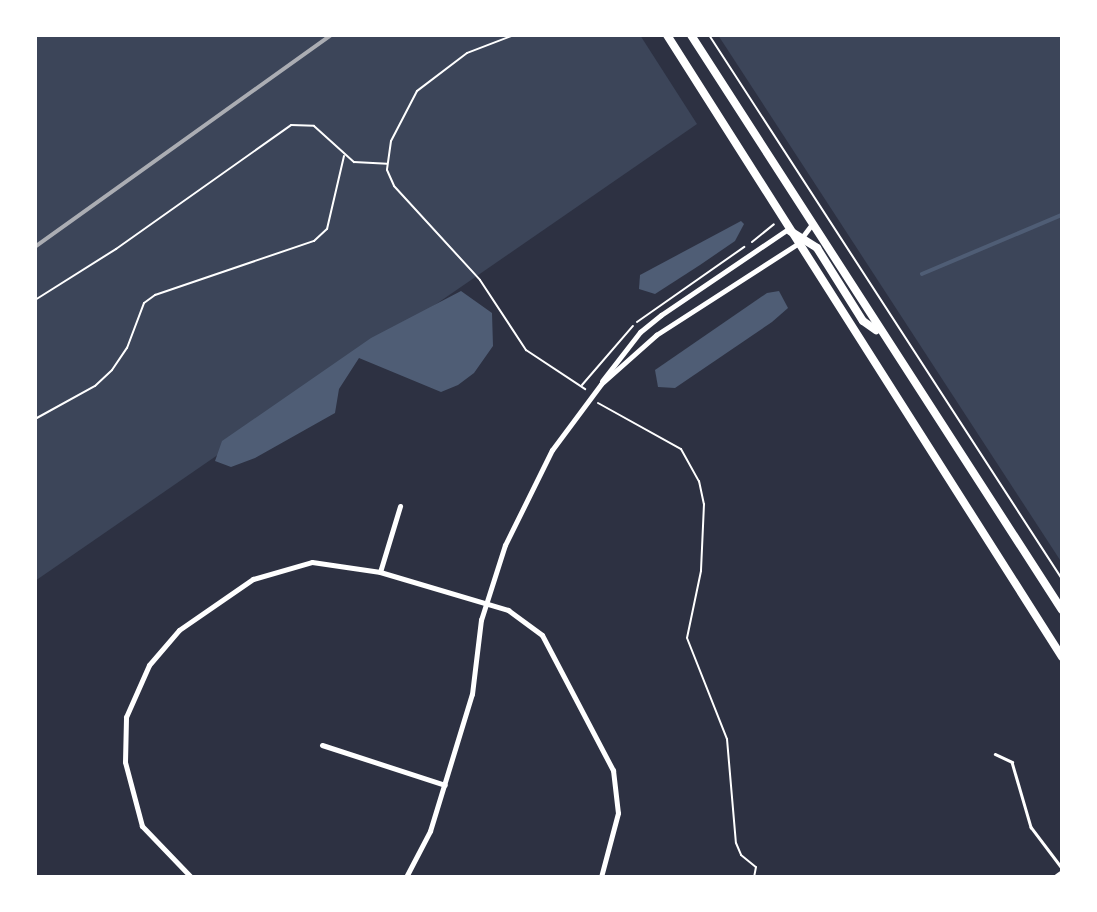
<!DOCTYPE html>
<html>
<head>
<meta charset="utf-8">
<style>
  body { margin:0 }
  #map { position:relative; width:1097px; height:912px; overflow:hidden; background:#2d3142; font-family:Montserrat,sans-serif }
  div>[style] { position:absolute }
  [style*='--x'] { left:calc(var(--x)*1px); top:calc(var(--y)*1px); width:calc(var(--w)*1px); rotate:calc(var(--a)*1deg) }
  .green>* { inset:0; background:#3c4559 }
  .water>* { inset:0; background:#4f5d75 }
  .stream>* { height:3.5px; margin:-1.75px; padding:0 1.75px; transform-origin:1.75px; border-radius:1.75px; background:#4f5d75 }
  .path>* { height:2px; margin:-1px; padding:0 1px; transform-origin:1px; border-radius:1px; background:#fff }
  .service>* { height:2.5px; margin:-1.25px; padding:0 1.25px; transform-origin:1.25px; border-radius:1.25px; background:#fff }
  .minor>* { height:5px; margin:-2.5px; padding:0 2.5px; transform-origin:2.5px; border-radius:2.5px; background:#fff }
  .secondary>* { height:8px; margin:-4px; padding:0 4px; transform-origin:4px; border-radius:4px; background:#fff }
  .rail>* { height:3.5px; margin:-1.75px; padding:0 1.75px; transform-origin:1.75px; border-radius:1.75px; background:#abadb3 }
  span { translate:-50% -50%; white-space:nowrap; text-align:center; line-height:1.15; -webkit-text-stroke:5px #fff; paint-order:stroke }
  .frame { position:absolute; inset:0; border:37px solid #fff; pointer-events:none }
</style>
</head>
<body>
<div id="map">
  <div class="green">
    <div style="clip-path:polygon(35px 35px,640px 35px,697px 124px,35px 581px)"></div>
    <div style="clip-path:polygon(718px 35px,1062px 35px,1062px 563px)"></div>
  </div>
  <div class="water">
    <div style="clip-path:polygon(741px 221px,744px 224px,735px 241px,700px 265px,655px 294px,639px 289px,640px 275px)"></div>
    <div style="clip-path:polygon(461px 291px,492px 313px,493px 346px,474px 373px,458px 385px,441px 392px,359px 358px,339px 389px,335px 413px,255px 458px,231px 467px,215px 461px,222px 441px,371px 338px)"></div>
    <div style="clip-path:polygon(779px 291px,788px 308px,772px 322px,675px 388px,658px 387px,655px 370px,767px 293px)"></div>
  </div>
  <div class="stream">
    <div style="--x:922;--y:274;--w:152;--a:-22.9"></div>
  </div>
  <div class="path">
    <div style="--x:514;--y:35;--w:50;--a:159"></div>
    <div style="--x:467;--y:53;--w:63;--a:142.8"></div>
    <div style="--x:417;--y:91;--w:56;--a:117.5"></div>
    <div style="--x:391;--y:141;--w:29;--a:98"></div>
    <div style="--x:387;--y:170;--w:17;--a:66"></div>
    <div style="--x:394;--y:186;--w:127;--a:47.5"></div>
    <div style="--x:480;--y:280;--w:84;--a:56.7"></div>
    <div style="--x:526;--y:350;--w:71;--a:33.5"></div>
    <div style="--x:709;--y:35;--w:648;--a:57.02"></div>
    <div style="--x:752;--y:242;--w:28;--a:-39"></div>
    <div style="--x:35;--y:300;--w:96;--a:-32.2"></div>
    <div style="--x:116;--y:249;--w:214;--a:-35.3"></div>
    <div style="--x:291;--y:125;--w:23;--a:2"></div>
    <div style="--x:314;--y:126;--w:54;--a:42"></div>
    <div style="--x:354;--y:162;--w:33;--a:3"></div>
    <div style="--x:637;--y:322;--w:131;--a:-35"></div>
    <div style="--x:582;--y:385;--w:78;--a:-49.2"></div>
    <div style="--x:598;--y:403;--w:95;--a:29"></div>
    <div style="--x:681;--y:449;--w:37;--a:61"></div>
    <div style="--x:699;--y:481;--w:24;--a:78"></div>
    <div style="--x:704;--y:504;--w:67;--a:92.6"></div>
    <div style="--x:701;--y:571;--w:68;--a:101.8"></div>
    <div style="--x:687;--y:638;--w:109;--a:68.4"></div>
    <div style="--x:727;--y:739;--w:104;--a:85.1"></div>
    <div style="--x:736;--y:843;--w:13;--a:67"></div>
    <div style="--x:741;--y:855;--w:19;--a:39"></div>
    <div style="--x:756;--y:867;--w:10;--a:101"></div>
    <div style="--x:35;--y:419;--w:68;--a:-28.8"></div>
    <div style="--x:95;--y:386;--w:23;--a:-43"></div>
    <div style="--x:112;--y:370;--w:27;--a:-56"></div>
    <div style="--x:127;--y:348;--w:48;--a:-69.3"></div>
    <div style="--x:144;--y:303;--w:14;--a:-36"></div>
    <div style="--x:155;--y:295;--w:168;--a:-18.8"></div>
    <div style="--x:314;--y:241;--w:18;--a:-43"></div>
    <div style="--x:327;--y:229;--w:75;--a:-76.9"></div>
  </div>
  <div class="service">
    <div style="--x:995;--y:754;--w:19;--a:25"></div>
    <div style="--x:1012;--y:762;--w:68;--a:73.7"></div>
    <div style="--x:1031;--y:827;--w:51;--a:52.9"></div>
  </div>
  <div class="minor">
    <div style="--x:602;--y:381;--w:62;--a:-52.2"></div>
    <div style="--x:640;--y:332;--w:27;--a:-39"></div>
    <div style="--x:661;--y:315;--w:153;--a:-34.1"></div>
    <div style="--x:380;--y:572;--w:69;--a:-73.1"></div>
    <div style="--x:322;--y:745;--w:129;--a:18"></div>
    <div style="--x:191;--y:877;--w:71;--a:-133.9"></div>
    <div style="--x:142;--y:826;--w:66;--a:-104.9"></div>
    <div style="--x:125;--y:762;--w:45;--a:-88.7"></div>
    <div style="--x:126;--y:717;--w:57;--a:-66.1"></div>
    <div style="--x:149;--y:665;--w:46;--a:-49.4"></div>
    <div style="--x:179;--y:630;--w:90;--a:-34.6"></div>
    <div style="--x:253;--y:579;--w:61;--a:-16.1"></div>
    <div style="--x:312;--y:562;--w:69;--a:8.4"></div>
    <div style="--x:380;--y:572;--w:134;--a:16.5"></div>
    <div style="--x:508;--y:610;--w:42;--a:36.3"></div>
    <div style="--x:542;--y:635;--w:153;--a:62.3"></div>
    <div style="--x:613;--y:770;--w:43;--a:83.4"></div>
    <div style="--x:618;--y:813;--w:66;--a:104.9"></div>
    <div style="--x:406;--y:877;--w:52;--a:-62.4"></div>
    <div style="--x:430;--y:831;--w:143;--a:-73"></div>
    <div style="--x:472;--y:694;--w:75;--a:-83.1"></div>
    <div style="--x:481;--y:620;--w:79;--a:-72.3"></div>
    <div style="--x:505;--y:545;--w:106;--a:-63.7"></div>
    <div style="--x:552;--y:450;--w:82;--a:-53.4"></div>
    <div style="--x:601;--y:384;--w:74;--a:-41.7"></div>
    <div style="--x:656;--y:335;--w:168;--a:-32.8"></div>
    <div style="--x:797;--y:244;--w:25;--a:-53"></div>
    <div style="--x:1055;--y:877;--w:9;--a:-36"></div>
  </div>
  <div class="secondary">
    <div style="--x:667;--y:35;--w:737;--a:57.58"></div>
    <div style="--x:691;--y:35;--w:684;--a:57.17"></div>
    <div style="--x:790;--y:231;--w:32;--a:32"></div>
    <div style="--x:817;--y:248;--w:86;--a:57.8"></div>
    <div style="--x:863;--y:321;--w:16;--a:35"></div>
  </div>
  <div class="rail">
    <div style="--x:35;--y:247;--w:364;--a:-35.6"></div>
  </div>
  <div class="frame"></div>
</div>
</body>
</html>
